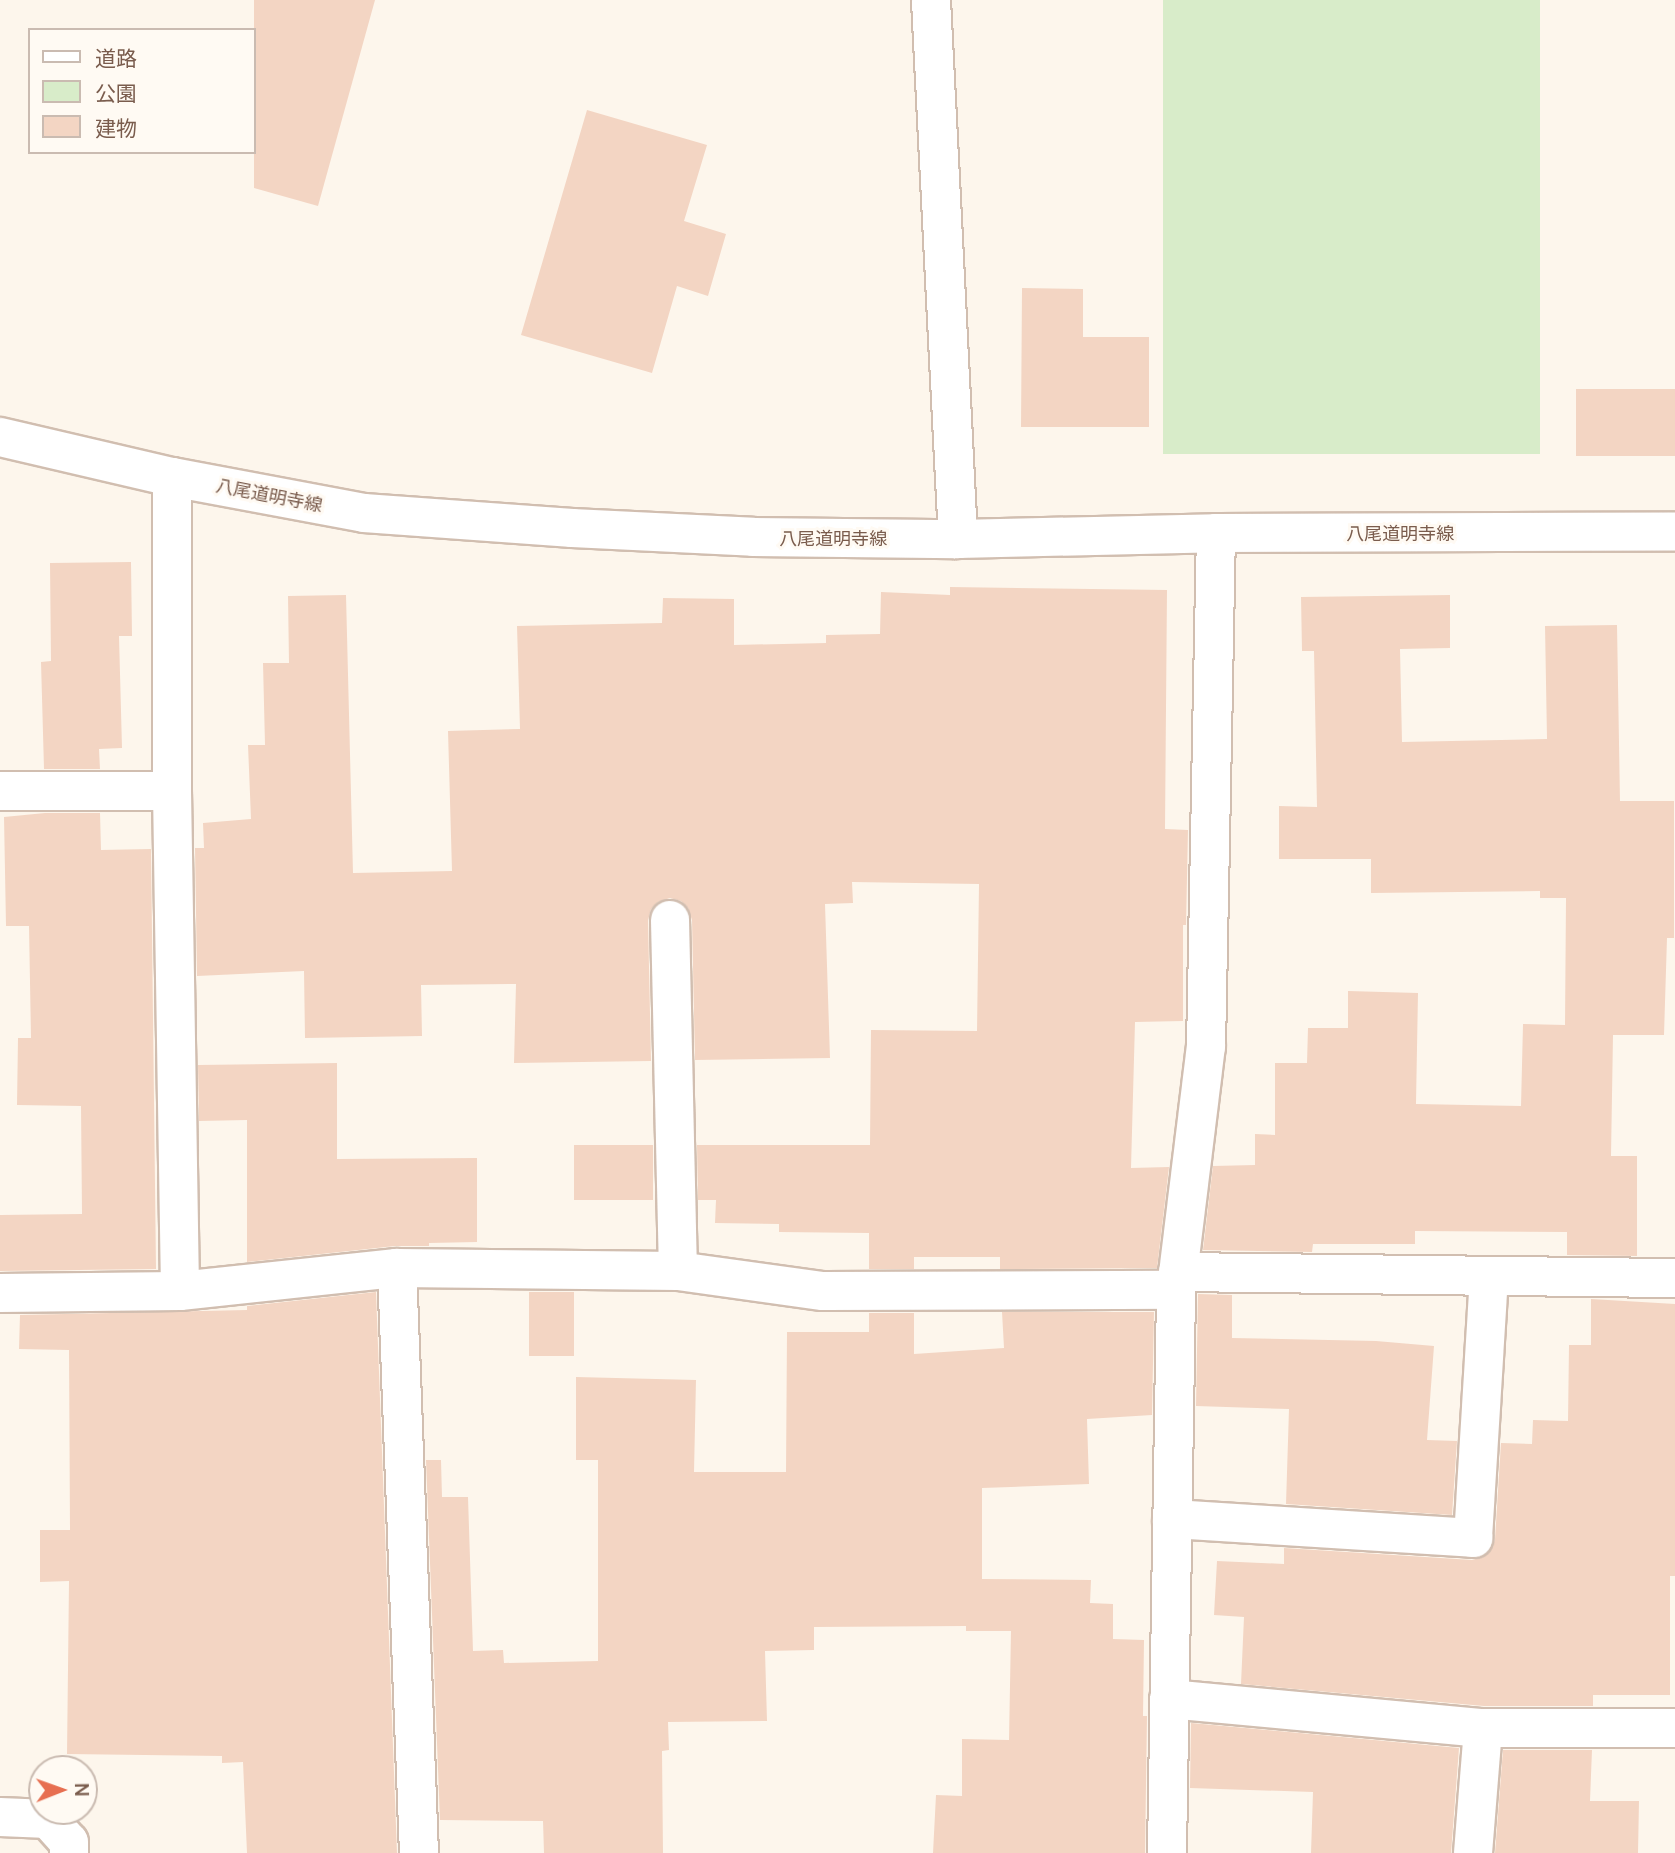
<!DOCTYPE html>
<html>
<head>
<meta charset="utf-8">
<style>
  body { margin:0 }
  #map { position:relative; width:1675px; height:1853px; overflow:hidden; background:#fdf6ec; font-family:Manrope,"Noto Sans JP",sans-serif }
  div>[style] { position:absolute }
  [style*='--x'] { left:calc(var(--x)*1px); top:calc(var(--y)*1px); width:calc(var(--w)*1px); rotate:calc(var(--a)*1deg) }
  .green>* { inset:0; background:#d8ecc9; transform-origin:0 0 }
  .building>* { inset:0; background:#f3d5c3; transform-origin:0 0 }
  .roads { filter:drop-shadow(2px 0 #d1beb0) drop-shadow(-2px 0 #d1beb0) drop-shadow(0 2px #d1beb0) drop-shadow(0 -2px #d1beb0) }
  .street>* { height:38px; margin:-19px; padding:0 19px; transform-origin:19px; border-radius:19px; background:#fff }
  .secondary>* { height:38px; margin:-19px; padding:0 19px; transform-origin:19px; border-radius:19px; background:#fff }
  span { translate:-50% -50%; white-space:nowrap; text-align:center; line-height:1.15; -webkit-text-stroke:6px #fffaf3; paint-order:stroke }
  .street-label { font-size:18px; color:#7a5c4d }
  .legend { position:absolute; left:28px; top:28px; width:228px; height:126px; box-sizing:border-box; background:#fffaf3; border:2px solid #cabbb1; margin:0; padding:9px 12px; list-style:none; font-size:21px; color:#7a5c4d }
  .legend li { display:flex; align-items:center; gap:14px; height:35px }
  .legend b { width:35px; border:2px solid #cabbb1 }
  .north { position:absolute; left:28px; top:1755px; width:70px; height:70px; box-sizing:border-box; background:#fffaf3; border:2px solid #cabbb1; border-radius:50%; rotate:89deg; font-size:19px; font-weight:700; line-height:28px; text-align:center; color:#7a5c4d }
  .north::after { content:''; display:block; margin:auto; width:24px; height:32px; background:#e76f51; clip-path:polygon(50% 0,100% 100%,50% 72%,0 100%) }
</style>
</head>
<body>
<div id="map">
  <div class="green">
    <div style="left:1163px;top:0;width:377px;height:454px"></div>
  </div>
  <div class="building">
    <div style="clip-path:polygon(254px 0,375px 0,318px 206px,254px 188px)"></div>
    <div style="clip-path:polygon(587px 110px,707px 145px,684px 221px,726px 234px,708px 296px,677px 286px,652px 373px,521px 335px)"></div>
    <div style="clip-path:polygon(1022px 288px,1083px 289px,1083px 337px,1149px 337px,1149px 427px,1021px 427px)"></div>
    <div style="left:1576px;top:389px;width:99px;height:67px"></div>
    <div style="clip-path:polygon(131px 562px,132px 636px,119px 636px,122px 748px,99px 749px,100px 769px,44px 769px,41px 662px,51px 661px,50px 563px)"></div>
    <div style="clip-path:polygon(950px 587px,1167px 590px,1165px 829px,1188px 830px,1186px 925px,1183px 925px,1183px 1021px,1135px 1022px,1131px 1168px,1169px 1167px,1157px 1268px,1000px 1269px,1000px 1257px,914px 1257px,914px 1269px,869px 1269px,869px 1233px,779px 1232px,779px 1224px,715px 1223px,716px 1200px,698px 1200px,697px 1145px,870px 1145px,871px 1030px,977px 1031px,979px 884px,852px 882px,853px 903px,825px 904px,830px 1058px,695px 1060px,692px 920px,688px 908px,681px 901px,670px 898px,658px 902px,651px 909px,648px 920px,651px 1061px,514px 1063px,516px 984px,421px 985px,422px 1036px,305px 1038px,304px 971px,197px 976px,195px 848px,204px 848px,203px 823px,251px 819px,248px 745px,265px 745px,263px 663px,289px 663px,288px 596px,346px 595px,353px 873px,452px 871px,448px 731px,520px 729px,517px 626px,662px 623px,663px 598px,734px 599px,734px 645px,826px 643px,826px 635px,880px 634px,881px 592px,950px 595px)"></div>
    <div style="clip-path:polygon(1450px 595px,1450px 648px,1400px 649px,1402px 742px,1547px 739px,1545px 626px,1617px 625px,1620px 801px,1674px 801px,1674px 938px,1667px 938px,1664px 1035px,1613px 1035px,1611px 1156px,1637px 1156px,1637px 1256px,1567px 1255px,1567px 1232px,1415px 1231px,1415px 1244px,1313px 1244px,1312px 1252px,1203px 1250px,1213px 1166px,1255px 1165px,1255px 1134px,1275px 1135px,1275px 1063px,1307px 1063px,1308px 1028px,1348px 1028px,1348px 991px,1418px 993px,1416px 1104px,1521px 1106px,1523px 1024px,1565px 1025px,1566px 898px,1540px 898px,1540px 891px,1371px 893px,1371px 859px,1279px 859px,1279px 806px,1317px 807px,1314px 651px,1302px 651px,1301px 597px)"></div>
    <div style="clip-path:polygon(45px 813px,100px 813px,101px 850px,151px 849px,156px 1269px,0 1271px,0 1215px,82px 1214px,81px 1106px,17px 1105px,18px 1038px,31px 1038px,29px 926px,6px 926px,4px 817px)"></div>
    <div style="clip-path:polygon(337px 1063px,337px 1159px,477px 1158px,477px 1242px,429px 1243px,429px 1246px,395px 1246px,247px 1262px,247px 1120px,199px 1121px,198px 1065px)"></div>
    <div style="left:574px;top:1145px;width:79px;height:55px"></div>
    <div style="clip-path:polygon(376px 1292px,397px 1853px,247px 1853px,243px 1762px,222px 1763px,222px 1756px,67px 1754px,69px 1581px,40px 1582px,40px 1530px,70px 1530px,69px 1350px,19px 1349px,20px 1315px,247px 1310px,247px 1306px)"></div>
    <div style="left:529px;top:1292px;width:45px;height:64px"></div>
    <div style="clip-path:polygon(1198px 1294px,1232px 1295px,1232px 1338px,1376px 1341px,1434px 1346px,1427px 1440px,1457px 1441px,1452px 1515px,1286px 1504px,1289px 1409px,1196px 1406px)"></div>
    <div style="clip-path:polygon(1591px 1299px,1675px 1304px,1675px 1576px,1670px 1576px,1670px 1695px,1593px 1695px,1593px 1706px,1484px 1706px,1241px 1684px,1244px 1617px,1214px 1615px,1217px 1561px,1284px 1564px,1284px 1548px,1472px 1560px,1483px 1557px,1492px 1549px,1495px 1539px,1501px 1443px,1532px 1444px,1533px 1420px,1568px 1421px,1569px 1345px,1591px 1345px)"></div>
    <div style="clip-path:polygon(1002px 1312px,1154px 1312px,1152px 1415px,1087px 1419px,1089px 1484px,982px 1488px,982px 1579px,1091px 1580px,1090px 1603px,1113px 1604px,1113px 1639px,1144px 1640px,1143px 1716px,1147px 1716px,1145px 1853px,933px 1853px,936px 1795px,962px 1796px,962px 1739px,1009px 1740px,1011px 1631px,966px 1631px,966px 1626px,814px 1627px,814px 1650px,765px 1651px,767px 1721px,668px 1722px,669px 1750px,662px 1751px,663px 1853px,544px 1853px,543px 1821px,440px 1820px,426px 1460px,441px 1460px,442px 1497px,468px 1497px,473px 1651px,503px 1650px,504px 1663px,598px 1661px,598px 1460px,576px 1460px,576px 1377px,696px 1380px,694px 1472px,786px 1472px,787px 1332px,869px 1332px,869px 1313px,914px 1313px,914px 1354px,1004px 1348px)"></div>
    <div style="clip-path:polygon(1191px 1723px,1459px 1748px,1451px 1853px,1311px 1853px,1313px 1792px,1190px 1788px)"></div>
    <div style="clip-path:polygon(1503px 1750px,1592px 1750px,1590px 1801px,1639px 1801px,1638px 1853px,1495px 1853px)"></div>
  </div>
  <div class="roads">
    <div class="street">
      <div style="--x:172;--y:477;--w:314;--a:90"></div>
      <div style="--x:172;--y:791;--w:500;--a:89.08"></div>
      <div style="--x:0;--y:791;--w:172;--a:0"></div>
      <div style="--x:670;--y:920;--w:351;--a:88.7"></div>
      <div style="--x:397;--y:1268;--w:585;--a:87.85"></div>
      <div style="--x:1178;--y:1272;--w:497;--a:0.7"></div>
      <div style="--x:0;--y:1293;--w:180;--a:-0.6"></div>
      <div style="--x:180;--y:1291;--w:218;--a:-6.1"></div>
      <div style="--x:397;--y:1268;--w:281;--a:0.6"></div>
      <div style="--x:678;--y:1271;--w:146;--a:7.9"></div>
      <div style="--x:823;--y:1291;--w:353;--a:-0.2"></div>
      <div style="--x:1172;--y:1519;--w:302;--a:3.6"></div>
      <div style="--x:1473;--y:1538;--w:262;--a:-86.5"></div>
      <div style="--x:1169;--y:1699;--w:315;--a:5.3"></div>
      <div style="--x:1483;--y:1728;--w:192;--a:0"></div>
      <div style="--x:0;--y:1817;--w:48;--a:2.4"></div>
      <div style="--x:48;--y:1819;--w:31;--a:48"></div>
      <div style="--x:69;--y:1842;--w:11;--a:90"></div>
      <div style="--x:1167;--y:1853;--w:563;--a:-89.08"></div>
      <div style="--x:1176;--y:1290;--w:245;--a:-83"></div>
      <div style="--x:1206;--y:1047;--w:514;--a:-88.89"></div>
      <div style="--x:1473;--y:1853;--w:125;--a:-85.4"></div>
    </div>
    <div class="secondary">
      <div style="--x:931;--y:0;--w:540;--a:87.13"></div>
      <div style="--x:0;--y:437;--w:177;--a:13.1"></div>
      <div style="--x:172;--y:477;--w:195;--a:10.6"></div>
      <div style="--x:364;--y:513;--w:209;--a:4.1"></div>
      <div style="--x:572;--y:528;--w:181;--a:2.8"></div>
      <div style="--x:753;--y:537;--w:205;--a:0.6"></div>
      <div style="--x:958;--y:539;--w:258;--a:-1.3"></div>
      <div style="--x:1216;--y:533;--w:459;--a:-0.2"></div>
    </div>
  </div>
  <div class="street-label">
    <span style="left:269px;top:495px;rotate:11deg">八尾道明寺線</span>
    <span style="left:1400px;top:533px">八尾道明寺線</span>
    <span style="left:833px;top:538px">八尾道明寺線</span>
  </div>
  <ul class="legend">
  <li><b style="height:9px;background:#fff"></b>道路</li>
  <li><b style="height:19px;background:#d8ecc9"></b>公園</li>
  <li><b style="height:19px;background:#f3d5c3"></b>建物</li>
  </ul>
  <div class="north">N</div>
</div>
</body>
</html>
